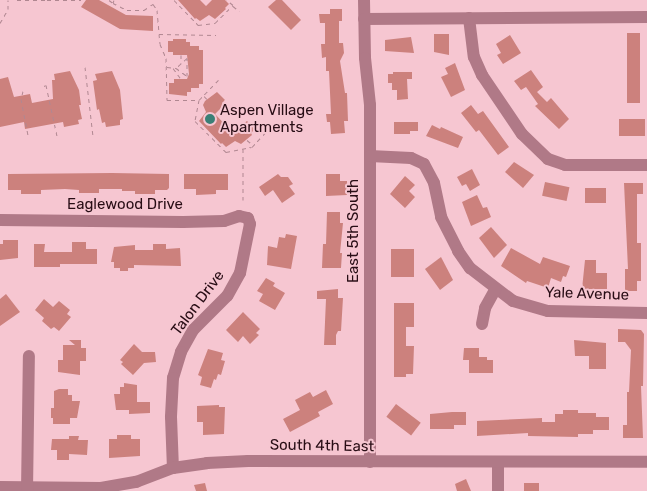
<!DOCTYPE html>
<html>
<head>
<meta charset="utf-8">
<style>
  body { margin:0 }
  #map { position:relative; width:647px; height:491px; overflow:hidden; background:#f6c6d1; font-family:Rubik,sans-serif }
  div>[style] { position:absolute }
  [style*='--x'] { left:calc(var(--x)*1px); top:calc(var(--y)*1px); width:calc(var(--w)*1px); rotate:calc(var(--a)*1deg) }
  .building>* { inset:0; background:#cc817d; transform-origin:0 0 }
  .path>* { height:1px; margin-top:-0.5px; transform-origin:0; background:repeating-linear-gradient(90deg,#b08791 0 4px,transparent 0 8px) }
  .minor>* { height:12px; margin:-6px; padding:0 6px; transform-origin:6px; border-radius:6px; background:#b07987 }
  .dots>* { width:14px; height:14px; translate:-50% -50%; box-sizing:border-box; border:2px solid #f6c6d1; border-radius:50% }
  span { translate:-50% -50%; white-space:nowrap; text-align:center; line-height:1.15; -webkit-text-stroke:4px #f6c6d1; paint-order:stroke }
  .poi-label { font-size:15px; color:#280d15 }
  .left { translate:0 -50%; text-align:left }
  .street-label { font-size:15px; color:#280d15 }
</style>
</head>
<body>
<div id="map">
  <div class="building">
    <div style="clip-path:polygon(86px 0,99px 0,126px 15px,153px 16px,153px 31px,120px 29px,81px 7px)"></div>
    <div style="clip-path:polygon(178px 0,200px 0,206px 6px,212px 0,225px 0,229px 4px,225px 8px,226px 9px,215px 19px,209px 15px,200px 21px,196px 18px,195px 19px)"></div>
    <div style="clip-path:polygon(276px 0,282px 0,301px 20px,291px 30px,268px 7px)"></div>
    <div style="clip-path:polygon(330px 9px,342px 9px,342px 21px,339px 21px,339px 43px,343px 43px,344px 53px,340px 61px,345px 93px,347px 93px,348px 121px,344px 121px,345px 133px,331px 134px,330px 122px,327px 122px,326px 114px,331px 114px,329px 71px,326px 71px,326px 57px,322px 58px,321px 44px,325px 44px,325px 23px,320px 23px,319px 14px,330px 14px)"></div>
    <div style="left:627px;top:33px;width:13px;height:70px"></div>
    <div style="clip-path:polygon(434px 34px,449px 34px,449px 55px,434px 52px)"></div>
    <div style="clip-path:polygon(510px 35px,521px 53px,503px 64px,497px 55px,501px 53px,496px 44px)"></div>
    <div style="clip-path:polygon(411px 37px,414px 53px,385px 51px,385px 40px)"></div>
    <div style="clip-path:polygon(173px 39px,186px 39px,186px 42px,190px 42px,190px 46px,199px 46px,199px 50px,203px 50px,203px 84px,199px 84px,199px 88px,191px 88px,191px 92px,187px 92px,187px 96px,169px 94px,169px 83px,174px 83px,174px 79px,187px 79px,189px 74px,187px 55px,173px 55px,173px 52px,168px 52px,168px 41px,173px 41px)"></div>
    <div style="clip-path:polygon(455px 63px,465px 90px,451px 97px,441px 77px,448px 74px,445px 68px)"></div>
    <div style="clip-path:polygon(531px 70px,543px 87px,537px 92px,547px 102px,551px 98px,569px 119px,559px 129px,535px 106px,538px 104px,526px 87px,521px 90px,514px 81px)"></div>
    <div style="clip-path:polygon(70px 71px,79px 90px,81px 105px,79px 105px,82px 119px,78px 120px,79px 124px,64px 127px,63px 122px,25px 129px,24px 122px,0 127px,0 79px,8px 77px,14px 97px,30px 94px,32px 103px,53px 99px,52px 80px,55px 80px,54px 74px)"></div>
    <div style="clip-path:polygon(112px 71px,120px 90px,123px 119px,120px 120px,120px 125px,106px 127px,105px 122px,102px 123px,99px 109px,97px 110px,93px 81px,97px 80px,95px 74px)"></div>
    <div style="clip-path:polygon(393px 72px,412px 72px,412px 79px,407px 79px,408px 99px,397px 100px,397px 90px,392px 90px,392px 83px,388px 83px,388px 74px,393px 74px)"></div>
    <div style="clip-path:polygon(217px 92px,225px 100px,222px 103px,224px 105px,215px 114px,232px 132px,247px 121px,255px 129px,251px 133px,252px 135px,241px 144px,235px 141px,226px 147px,222px 143px,221px 144px,199px 121px,206px 112px,203px 105px,205px 101px)"></div>
    <div style="clip-path:polygon(471px 105px,478px 114px,483px 111px,509px 147px,498px 155px,479px 130px,476px 132px,461px 113px)"></div>
    <div style="left:619px;top:119px;width:26px;height:17px"></div>
    <div style="clip-path:polygon(394px 122px,418px 122px,418px 131px,410px 131px,410px 134px,394px 134px)"></div>
    <div style="clip-path:polygon(432px 125px,440px 129px,441px 127px,463px 137px,458px 148px,426px 136px)"></div>
    <div style="clip-path:polygon(514px 162px,534px 175px,523px 188px,505px 172px)"></div>
    <div style="clip-path:polygon(472px 169px,480px 185px,470px 191px,466px 184px,462px 186px,457px 177px)"></div>
    <div style="clip-path:polygon(112px 173px,169px 174px,169px 188px,167px 190px,155px 190px,155px 194px,135px 194px,135px 191px,122px 191px,122px 189px,99px 189px,99px 193px,79px 193px,79px 190px,65px 189px,41px 190px,41px 194px,21px 194px,21px 190px,8px 190px,8px 174px)"></div>
    <div style="clip-path:polygon(184px 174px,228px 174px,228px 190px,216px 190px,216px 194px,196px 195px,196px 189px,184px 189px)"></div>
    <div style="clip-path:polygon(278px 174px,281px 177px,288px 177px,293px 184px,289px 186px,295px 194px,282px 203px,273px 190px,265px 196px,259px 187px)"></div>
    <div style="clip-path:polygon(326px 174px,340px 174px,340px 181px,347px 181px,347px 195px,326px 196px)"></div>
    <div style="clip-path:polygon(405px 176px,415px 185px,409px 191px,415px 197px,405px 208px,390px 194px)"></div>
    <div style="left:545px;top:182px;width:25px;height:14px;rotate:12deg"></div>
    <div style="clip-path:polygon(624px 183px,643px 183px,643px 194px,637px 194px,637px 243px,641px 243px,641px 281px,637px 281px,637px 291px,625px 291px,625px 269px,628px 269px)"></div>
    <div style="left:585px;top:188px;width:21px;height:15px"></div>
    <div style="clip-path:polygon(477px 195px,483px 208px,487px 207px,491px 217px,471px 226px,462px 202px)"></div>
    <div style="clip-path:polygon(327px 212px,340px 212px,340px 223px,343px 223px,340px 253px,342px 253px,341px 268px,322px 268px,323px 244px,326px 244px)"></div>
    <div style="clip-path:polygon(491px 227px,507px 245px,494px 258px,479px 238px)"></div>
    <div style="clip-path:polygon(286px 234px,297px 236px,291px 269px,267px 265px,268px 246px,277px 248px,279px 237px,285px 238px)"></div>
    <div style="clip-path:polygon(3px 240px,18px 240px,18px 258px,0 260px,0 244px,3px 244px)"></div>
    <div style="clip-path:polygon(72px 242px,86px 242px,86px 249px,97px 249px,97px 264px,60px 264px,60px 267px,34px 267px,34px 244px,45px 244px,44px 252px,72px 252px)"></div>
    <div style="clip-path:polygon(153px 244px,166px 244px,166px 249px,180px 248px,181px 266px,134px 265px,134px 268px,128px 268px,128px 271px,120px 271px,120px 268px,114px 268px,114px 262px,111px 262px,114px 247px,135px 245px,135px 250px,153px 250px)"></div>
    <div style="clip-path:polygon(511px 248px,540px 264px,543px 257px,570px 266px,566px 277px,563px 276px,561px 282px,551px 278px,548px 288px,527px 281px,526px 283px,501px 266px)"></div>
    <div style="left:391px;top:249px;width:23px;height:28px"></div>
    <div style="clip-path:polygon(441px 257px,453px 280px,440px 290px,425px 269px)"></div>
    <div style="clip-path:polygon(585px 260px,596px 260px,596px 273px,607px 273px,607px 289px,582px 289px)"></div>
    <div style="clip-path:polygon(266px 278px,275px 283px,273px 286px,285px 293px,275px 310px,259px 301px,263px 294px,257px 291px)"></div>
    <div style="clip-path:polygon(338px 289px,338px 298px,343px 298px,341px 331px,338px 331px,336px 335px,336px 345px,324px 345px,326px 299px,317px 299px,317px 291px)"></div>
    <div style="clip-path:polygon(6px 294px,20px 312px,0 326px,0 299px)"></div>
    <div style="clip-path:polygon(44px 299px,53px 307px,59px 301px,70px 310px,67px 314px,71px 317px,59px 331px,54px 327px,51px 329px,42px 321px,44px 318px,35px 310px)"></div>
    <div style="clip-path:polygon(394px 303px,414px 303px,414px 327px,406px 327px,406px 346px,414px 346px,413px 374px,406px 374px,406px 377px,394px 377px)"></div>
    <div style="clip-path:polygon(243px 312px,260px 329px,256px 333px,259px 335px,250px 344px,243px 336px,238px 342px,226px 330px)"></div>
    <div style="clip-path:polygon(618px 329px,641px 330px,644px 334px,643px 386px,641px 386px,643px 438px,623px 438px,623px 425px,627px 425px,627px 392px,629px 392px,631px 350px,625px 342px,618px 342px)"></div>
    <div style="clip-path:polygon(69px 340px,81px 340px,81px 348px,86px 348px,86px 361px,80px 361px,80px 375px,58px 372px,58px 360px,63px 360px,63px 345px,75px 345px)"></div>
    <div style="clip-path:polygon(574px 340px,606px 343px,606px 369px,589px 369px,589px 356px,575px 356px)"></div>
    <div style="clip-path:polygon(134px 344px,142px 352px,155px 352px,156px 362px,144px 363px,133px 375px,121px 364px,123px 362px,120px 360px)"></div>
    <div style="clip-path:polygon(464px 348px,479px 348px,479px 357px,487px 357px,487px 360px,493px 360px,493px 373px,469px 373px,469px 360px,463px 360px)"></div>
    <div style="clip-path:polygon(208px 349px,223px 353px,221px 360px,225px 361px,221px 375px,218px 374px,216px 380px,214px 379px,211px 388px,200px 385px,202px 377px,198px 375px)"></div>
    <div style="clip-path:polygon(124px 383px,137px 385px,137px 402px,150px 402px,150px 413px,129px 414px,129px 410px,116px 410px,114px 394px,120px 394px,120px 387px,124px 387px)"></div>
    <div style="clip-path:polygon(59px 389px,68px 389px,68px 395px,72px 395px,72px 401px,80px 401px,77px 418px,70px 418px,70px 424px,53px 424px,53px 418px,51px 418px,51px 408px,54px 408px,54px 391px)"></div>
    <div style="clip-path:polygon(326px 390px,333px 404px,318px 412px,320px 416px,290px 432px,283px 419px,300px 410px,295px 400px,310px 392px,313px 397px)"></div>
    <div style="left:396px;top:404px;width:31px;height:16px;rotate:37deg"></div>
    <div style="clip-path:polygon(219px 405px,219px 407px,225px 407px,224px 434px,203px 435px,203px 422px,197px 422px,197px 406px)"></div>
    <div style="clip-path:polygon(563px 410px,578px 410px,578px 413px,596px 413px,596px 417px,609px 417px,609px 430px,593px 430px,593px 434px,578px 434px,578px 437px,528px 436px,528px 433px,477px 436px,477px 421px,542px 418px,542px 422px,555px 422px,555px 414px,563px 414px)"></div>
    <div style="clip-path:polygon(452px 412px,466px 412px,466px 425px,454px 425px,454px 429px,430px 429px,430px 414px)"></div>
    <div style="clip-path:polygon(117px 435px,131px 435px,131px 439px,140px 439px,140px 456px,109px 458px,109px 439px,117px 439px)"></div>
    <div style="clip-path:polygon(69px 436px,79px 436px,78px 440px,88px 440px,87px 455px,69px 454px,69px 460px,57px 460px,57px 450px,51px 450px,52px 439px,69px 439px)"></div>
    <div style="clip-path:polygon(466px 479px,471px 491px,457px 491px,455px 484px)"></div>
    <div style="clip-path:polygon(205px 483px,207px 491px,196px 491px,194px 485px)"></div>
    <div style="left:524px;top:483px;width:15px;height:8px"></div>
  </div>
  <div class="path">
    <div style="--x:17;--y:0;--w:29;--a:0"></div>
    <div style="--x:47;--y:0;--w:34;--a:0"></div>
    <div style="--x:109;--y:0;--w:5;--a:37"></div>
    <div style="--x:113;--y:3;--w:3;--a:-72"></div>
    <div style="--x:174;--y:0;--w:35;--a:46"></div>
    <div style="--x:198;--y:25;--w:17;--a:-7"></div>
    <div style="--x:215;--y:23;--w:25;--a:-45"></div>
    <div style="--x:233;--y:5;--w:8;--a:-140"></div>
    <div style="--x:113;--y:3;--w:16;--a:27"></div>
    <div style="--x:127;--y:10;--w:17;--a:0"></div>
    <div style="--x:144;--y:10;--w:11;--a:-34"></div>
    <div style="--x:153;--y:4;--w:7;--a:56"></div>
    <div style="--x:157;--y:10;--w:24;--a:85"></div>
    <div style="--x:159;--y:34;--w:57;--a:1"></div>
    <div style="--x:233;--y:6;--w:8;--a:40"></div>
    <div style="--x:0;--y:23;--w:16;--a:-60"></div>
    <div style="--x:8;--y:9;--w:9;--a:-90"></div>
    <div style="--x:159;--y:34;--w:10;--a:84"></div>
    <div style="--x:160;--y:44;--w:15;--a:67"></div>
    <div style="--x:166;--y:58;--w:42;--a:88.6"></div>
    <div style="--x:167;--y:100;--w:32;--a:0"></div>
    <div style="--x:199;--y:100;--w:28;--a:-46"></div>
    <div style="--x:181;--y:55;--w:8;--a:90"></div>
    <div style="--x:85;--y:67;--w:69;--a:83.4"></div>
    <div style="--x:167;--y:67;--w:9;--a:6"></div>
    <div style="--x:176;--y:68;--w:14;--a:36"></div>
    <div style="--x:187;--y:76;--w:18;--a:-90"></div>
    <div style="--x:187;--y:58;--w:15;--a:138"></div>
    <div style="--x:173;--y:68;--w:14;--a:54"></div>
    <div style="--x:44;--y:86;--w:2;--a:-27"></div>
    <div style="--x:46;--y:85;--w:52;--a:77.8"></div>
    <div style="--x:23;--y:91;--w:8;--a:104"></div>
    <div style="--x:21;--y:99;--w:37;--a:79"></div>
    <div style="--x:204;--y:96;--w:4;--a:45"></div>
    <div style="--x:199;--y:100;--w:21;--a:101"></div>
    <div style="--x:195;--y:121;--w:44;--a:45"></div>
    <div style="--x:226;--y:152;--w:26;--a:-11"></div>
    <div style="--x:252;--y:147;--w:22;--a:-47"></div>
    <div style="--x:247;--y:140;--w:8;--a:40"></div>
    <div style="--x:243;--y:200;--w:51;--a:-90"></div>
  </div>
  <div class="minor">
    <div style="--x:364;--y:0;--w:58;--a:89"></div>
    <div style="--x:365;--y:58;--w:47;--a:83.9"></div>
    <div style="--x:370;--y:105;--w:357;--a:90"></div>
    <div style="--x:469;--y:18;--w:39;--a:83"></div>
    <div style="--x:474;--y:57;--w:20;--a:66"></div>
    <div style="--x:482;--y:75;--w:71;--a:55.9"></div>
    <div style="--x:522;--y:134;--w:36;--a:44"></div>
    <div style="--x:548;--y:159;--w:18;--a:19"></div>
    <div style="--x:565;--y:165;--w:82;--a:0"></div>
    <div style="--x:364;--y:19;--w:283;--a:-0.4"></div>
    <div style="--x:370;--y:156;--w:41;--a:2.8"></div>
    <div style="--x:411;--y:158;--w:14;--a:25"></div>
    <div style="--x:424;--y:164;--w:21;--a:62"></div>
    <div style="--x:434;--y:183;--w:35;--a:78"></div>
    <div style="--x:441;--y:217;--w:38;--a:63"></div>
    <div style="--x:458;--y:251;--w:21;--a:55"></div>
    <div style="--x:470;--y:268;--w:54;--a:37.5"></div>
    <div style="--x:513;--y:301;--w:36;--a:16"></div>
    <div style="--x:548;--y:311;--w:99;--a:1.2"></div>
    <div style="--x:0;--y:220;--w:183;--a:0.6"></div>
    <div style="--x:183;--y:222;--w:41;--a:-1.4"></div>
    <div style="--x:224;--y:221;--w:16;--a:-18"></div>
    <div style="--x:239;--y:216;--w:9;--a:13"></div>
    <div style="--x:248;--y:218;--w:6;--a:72"></div>
    <div style="--x:250;--y:224;--w:50;--a:101.5"></div>
    <div style="--x:240;--y:273;--w:26;--a:119"></div>
    <div style="--x:227;--y:296;--w:48;--a:135"></div>
    <div style="--x:193;--y:330;--w:25;--a:119"></div>
    <div style="--x:181;--y:352;--w:27;--a:107"></div>
    <div style="--x:173;--y:378;--w:39;--a:93"></div>
    <div style="--x:171;--y:417;--w:51;--a:87.8"></div>
    <div style="--x:482;--y:324;--w:16;--a:-79"></div>
    <div style="--x:485;--y:308;--w:21;--a:-61"></div>
    <div style="--x:498;--y:463;--w:28;--a:90"></div>
    <div style="--x:0;--y:487;--w:101;--a:0.6"></div>
    <div style="--x:101;--y:488;--w:36;--a:-10"></div>
    <div style="--x:136;--y:482;--w:40;--a:-21"></div>
    <div style="--x:173;--y:468;--w:34;--a:-8"></div>
    <div style="--x:207;--y:463;--w:41;--a:-2.8"></div>
    <div style="--x:248;--y:461;--w:399;--a:0.1"></div>
    <div style="--x:27;--y:491;--w:135;--a:-89.2"></div>
  </div>
  <div class="dots">
    <div style="left:210px;top:119px;background:#3a7f76"></div>
  </div>
  <div class="poi-label">
    <span class="left" style="left:220px;top:119px">Aspen Village<br>Apartments</span>
  </div>
  <div class="street-label">
    <span style="left:125px;top:205px">Eaglewood Drive</span>
    <span style="left:354px;top:231px;rotate:-90deg">East 5th South</span>
    <span style="left:587px;top:294px;rotate:2deg">Yale Avenue</span>
    <span style="left:198px;top:303px;rotate:-53deg">Talon Drive</span>
    <span style="left:322px;top:446px;rotate:1deg">South 4th East</span>
  </div>
</div>
</body>
</html>
